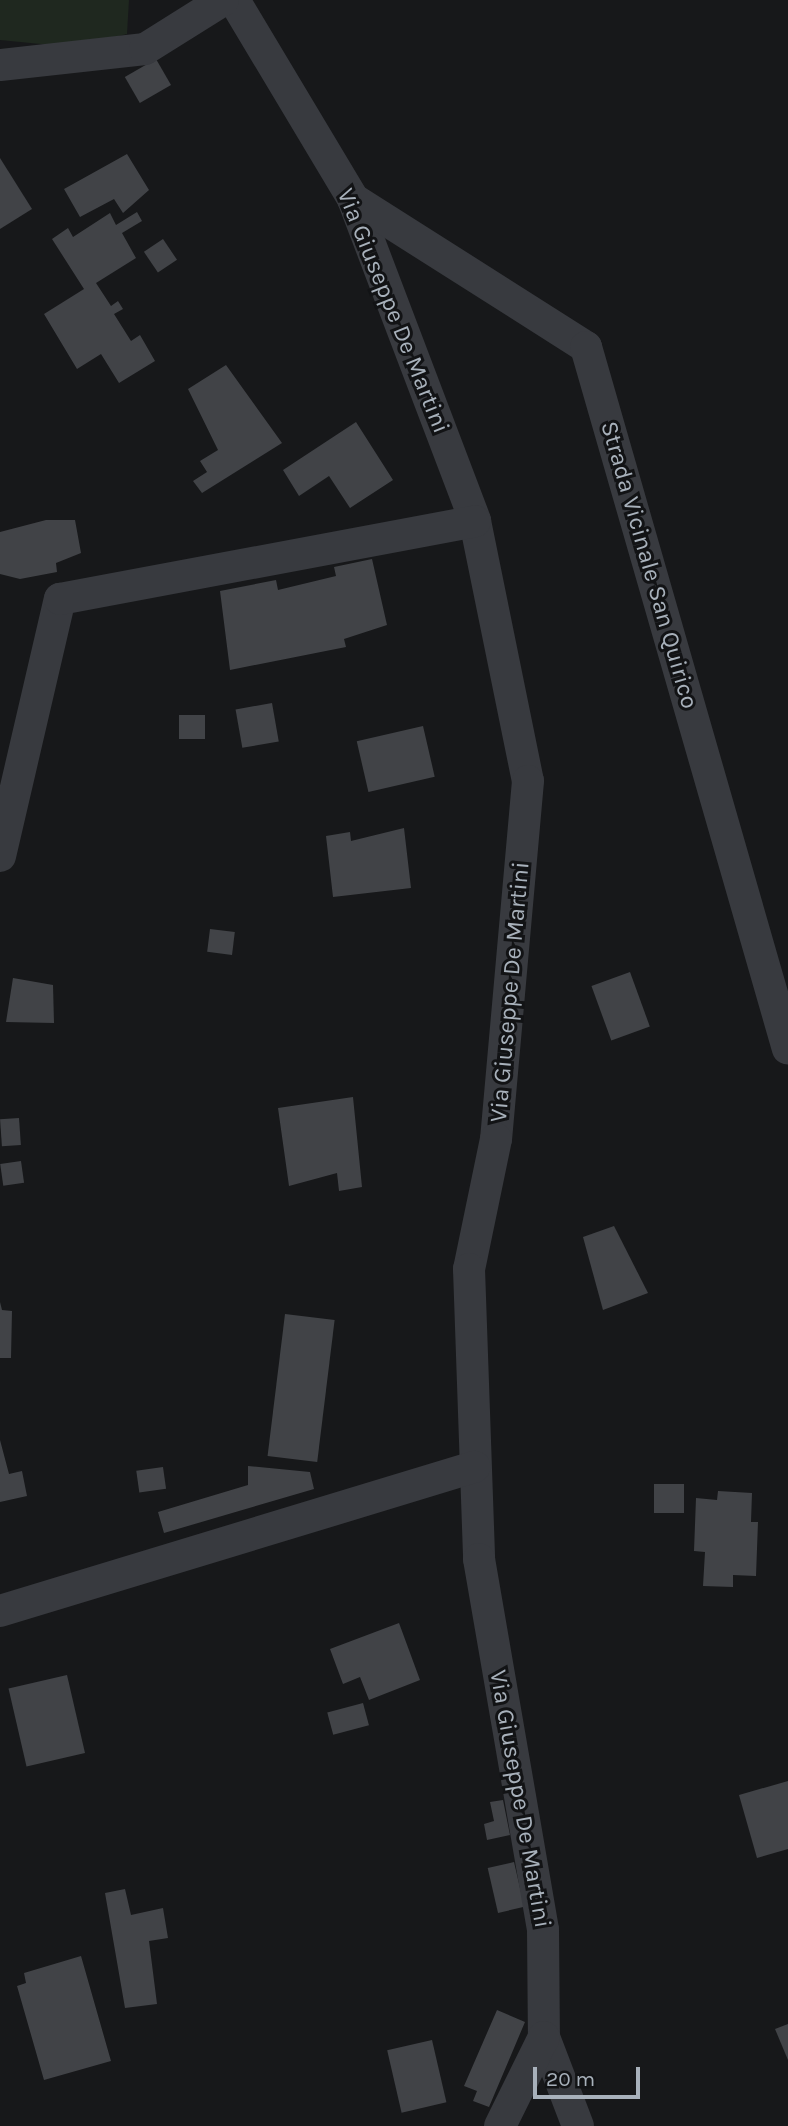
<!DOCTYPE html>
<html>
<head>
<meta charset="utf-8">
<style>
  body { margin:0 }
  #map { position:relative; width:788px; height:2126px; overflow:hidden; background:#17181a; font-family:Karla,sans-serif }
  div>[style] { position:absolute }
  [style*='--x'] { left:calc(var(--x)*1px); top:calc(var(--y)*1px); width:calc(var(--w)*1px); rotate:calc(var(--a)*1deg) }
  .green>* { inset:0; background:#1f281f }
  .building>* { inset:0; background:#414347; transform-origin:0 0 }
  .minor>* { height:32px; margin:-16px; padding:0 16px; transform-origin:16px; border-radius:16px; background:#383a3f }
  span { translate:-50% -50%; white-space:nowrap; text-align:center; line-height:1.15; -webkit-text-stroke:6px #121315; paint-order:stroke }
  .street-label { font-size:24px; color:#a8b1bb }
  .scale { position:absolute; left:533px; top:2067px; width:107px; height:32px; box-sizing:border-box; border:4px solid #a8b1bb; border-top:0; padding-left:9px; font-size:21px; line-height:24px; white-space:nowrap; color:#a8b1bb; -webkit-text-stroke:5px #121315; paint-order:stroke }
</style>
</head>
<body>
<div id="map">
  <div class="green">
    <div style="clip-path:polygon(0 0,129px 0,127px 34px,71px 47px,0 40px)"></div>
  </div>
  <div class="building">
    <div style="left:156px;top:59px;width:30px;height:36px;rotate:60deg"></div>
    <div style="clip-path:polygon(127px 154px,149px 190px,123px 213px,114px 199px,80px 217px,64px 189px)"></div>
    <div style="clip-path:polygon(0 158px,32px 209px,0 229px)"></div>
    <div style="clip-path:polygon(137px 212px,142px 221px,122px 233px,136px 258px,96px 283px,111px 306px,118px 301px,123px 309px,114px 314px,131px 341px,140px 335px,155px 361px,119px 383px,101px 354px,77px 369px,44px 314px,84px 289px,52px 239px,68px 228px,73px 237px,110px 213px,116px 225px)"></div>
    <div style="left:163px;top:239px;width:25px;height:23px;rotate:56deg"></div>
    <div style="clip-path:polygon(226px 365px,282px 443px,202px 493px,193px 481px,207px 472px,200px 461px,218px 450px,188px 389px)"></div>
    <div style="clip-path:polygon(356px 422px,393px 480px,350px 508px,329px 476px,299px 496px,283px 470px)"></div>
    <div style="clip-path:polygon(46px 520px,75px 520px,81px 553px,56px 563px,57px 572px,20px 579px,0 574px,0 532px)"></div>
    <div style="clip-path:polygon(372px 559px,387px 625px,344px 639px,346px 647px,230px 670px,220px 591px,276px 580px,278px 590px,336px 576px,334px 567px)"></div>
    <div style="left:272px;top:703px;width:39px;height:37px;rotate:80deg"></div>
    <div style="left:179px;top:715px;width:26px;height:24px"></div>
    <div style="left:423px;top:726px;width:52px;height:68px;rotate:77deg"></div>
    <div style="clip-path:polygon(404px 828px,411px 888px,333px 897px,326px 836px,350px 832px,351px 841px)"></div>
    <div style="left:210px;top:929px;width:25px;height:23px;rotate:7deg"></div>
    <div style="left:630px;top:972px;width:58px;height:41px;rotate:70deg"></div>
    <div style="clip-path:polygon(13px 978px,53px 985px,54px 1023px,6px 1022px)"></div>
    <div style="clip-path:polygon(353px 1097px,362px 1187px,339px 1191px,337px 1173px,289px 1186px,278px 1108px)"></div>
    <div style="left:19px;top:1118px;width:27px;height:19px;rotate:86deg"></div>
    <div style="left:21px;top:1161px;width:22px;height:21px;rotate:82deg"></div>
    <div style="clip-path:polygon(614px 1226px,648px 1293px,603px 1310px,583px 1237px)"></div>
    <div style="clip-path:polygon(0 1302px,2px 1310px,12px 1311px,11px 1358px,0 1358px)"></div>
    <div style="left:285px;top:1314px;width:50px;height:143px;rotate:7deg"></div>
    <div style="clip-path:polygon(0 1440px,9px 1474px,22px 1471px,27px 1496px,0 1502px)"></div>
    <div style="clip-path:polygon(248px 1466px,310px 1472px,314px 1489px,164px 1533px,158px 1512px,248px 1485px)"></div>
    <div style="left:163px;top:1467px;width:22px;height:27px;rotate:82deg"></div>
    <div style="left:654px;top:1484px;width:30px;height:29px"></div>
    <div style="clip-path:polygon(718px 1491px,752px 1493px,751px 1522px,758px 1522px,756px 1576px,733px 1575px,733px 1587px,703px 1586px,705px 1552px,694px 1551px,696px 1498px,717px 1500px)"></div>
    <div style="clip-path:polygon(399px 1623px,420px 1680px,369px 1700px,360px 1677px,343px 1684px,330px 1649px)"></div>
    <div style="left:67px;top:1675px;width:80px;height:60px;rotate:77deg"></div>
    <div style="left:363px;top:1703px;width:23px;height:37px;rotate:75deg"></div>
    <div style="clip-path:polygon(788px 1781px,788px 1849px,757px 1858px,739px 1795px)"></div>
    <div style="clip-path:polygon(503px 1800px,510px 1835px,487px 1840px,484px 1824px,494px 1821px,490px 1802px)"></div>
    <div style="left:514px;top:1862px;width:46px;height:27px;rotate:77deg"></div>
    <div style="clip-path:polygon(125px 1889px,131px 1915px,163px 1908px,168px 1938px,149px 1941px,157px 2004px,125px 2008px,105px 1893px)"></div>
    <div style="clip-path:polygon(81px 1956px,111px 2061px,44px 2080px,17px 1986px,26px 1983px,24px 1973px)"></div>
    <div style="clip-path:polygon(497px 2010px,525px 2022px,489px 2107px,473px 2101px,477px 2091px,464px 2086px)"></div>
    <div style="clip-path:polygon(788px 2024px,788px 2060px,775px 2029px)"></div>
    <div style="left:432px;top:2040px;width:64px;height:46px;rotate:77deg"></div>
  </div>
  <div class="minor">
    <div style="--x:234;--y:0;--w:232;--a:59.1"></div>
    <div style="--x:353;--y:199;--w:344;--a:69.2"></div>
    <div style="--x:475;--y:521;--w:265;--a:78.5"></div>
    <div style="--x:528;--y:781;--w:359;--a:95.1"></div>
    <div style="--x:496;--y:1139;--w:133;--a:101.7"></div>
    <div style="--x:469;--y:1269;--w:290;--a:88"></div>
    <div style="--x:479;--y:1559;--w:376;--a:80.2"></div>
    <div style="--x:543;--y:1930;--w:107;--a:89.5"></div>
    <div style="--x:544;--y:2037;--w:95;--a:69.1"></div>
    <div style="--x:0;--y:65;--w:146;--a:-6.3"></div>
    <div style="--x:145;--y:49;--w:92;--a:-32.1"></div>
    <div style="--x:353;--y:199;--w:276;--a:32.4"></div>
    <div style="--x:586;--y:347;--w:730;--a:73.95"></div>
    <div style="--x:0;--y:856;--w:264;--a:-76.9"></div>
    <div style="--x:60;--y:599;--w:422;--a:-10.6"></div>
    <div style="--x:0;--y:1611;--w:496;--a:-16.9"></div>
    <div style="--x:500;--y:2126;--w:99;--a:-63.7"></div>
  </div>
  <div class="street-label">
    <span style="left:393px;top:311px;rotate:68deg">Via Giuseppe De Martini</span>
    <span style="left:649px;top:565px;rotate:74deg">Strada Vicinale San Quirico</span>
    <span style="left:510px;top:992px;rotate:-85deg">Via Giuseppe De Martini</span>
    <span style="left:520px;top:1799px;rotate:80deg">Via Giuseppe De Martini</span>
  </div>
  <div class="scale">20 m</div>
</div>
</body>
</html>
